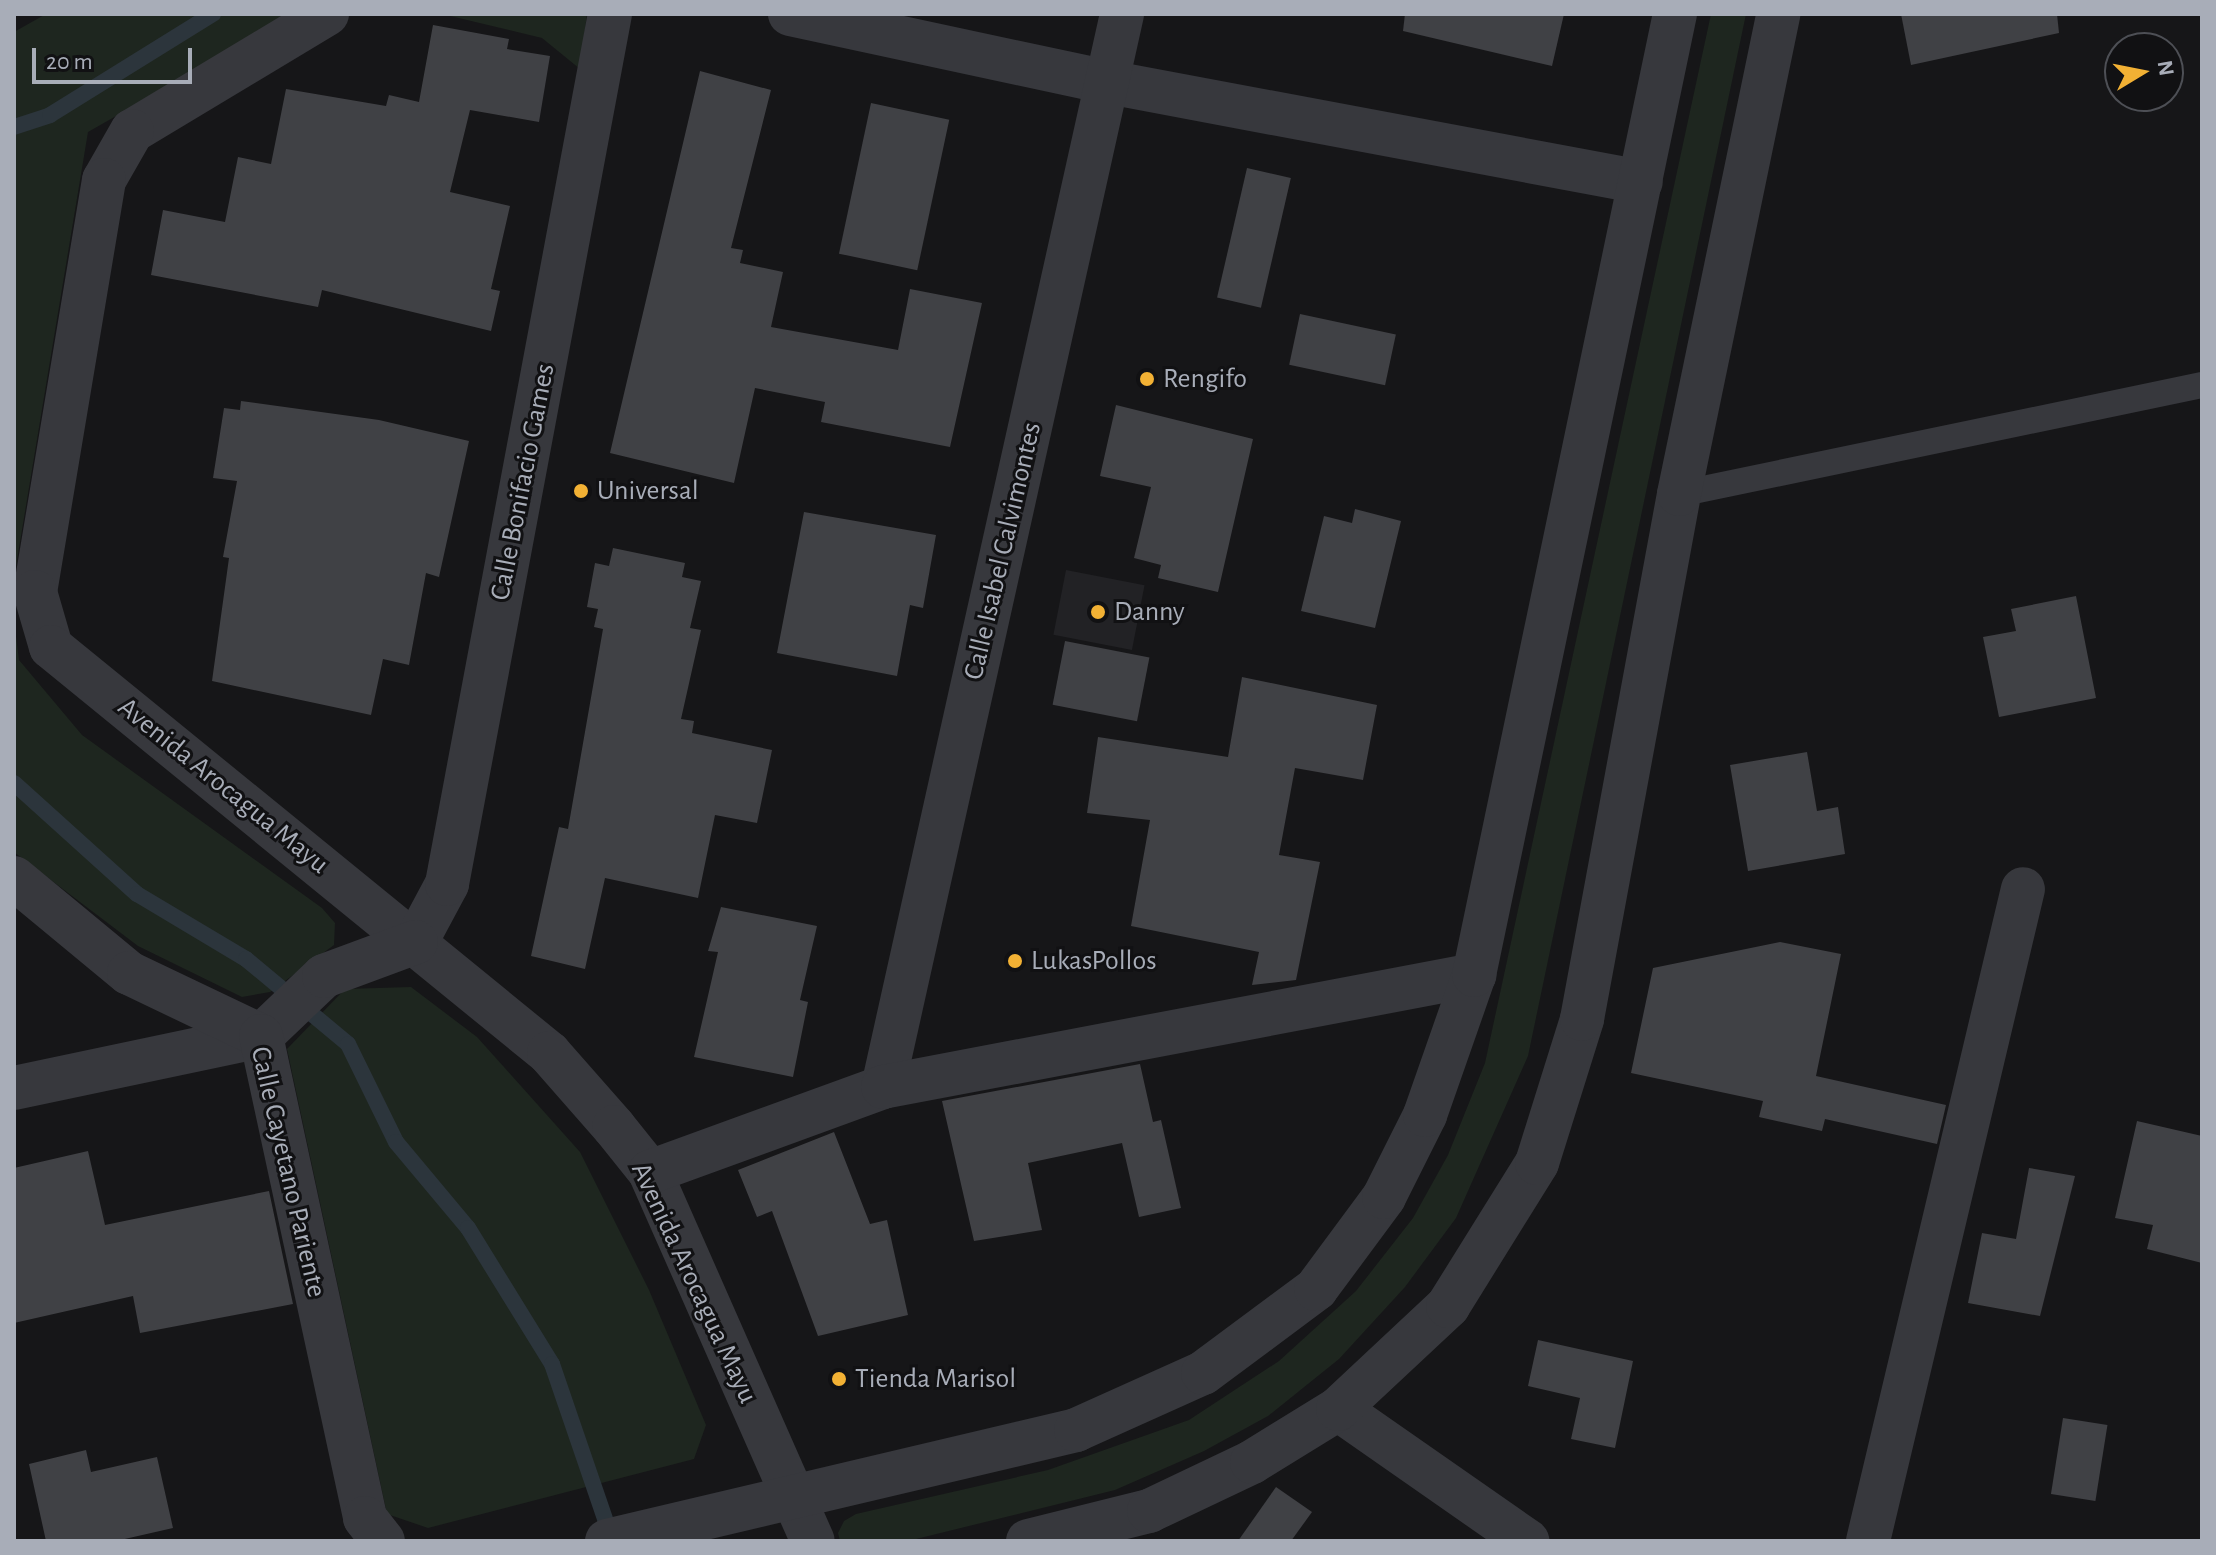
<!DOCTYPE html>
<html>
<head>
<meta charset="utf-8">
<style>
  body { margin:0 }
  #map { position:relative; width:2216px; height:1555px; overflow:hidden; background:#161618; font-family:"Alegreya Sans",sans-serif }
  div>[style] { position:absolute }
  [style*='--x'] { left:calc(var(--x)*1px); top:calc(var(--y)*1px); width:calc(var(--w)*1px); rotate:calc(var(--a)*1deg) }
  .built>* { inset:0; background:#222225; transform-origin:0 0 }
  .green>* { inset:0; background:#1e261f }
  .stream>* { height:16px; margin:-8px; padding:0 8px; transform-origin:8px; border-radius:8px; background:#2c353c }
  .building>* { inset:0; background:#404145; transform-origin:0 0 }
  .service>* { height:26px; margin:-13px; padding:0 13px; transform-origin:13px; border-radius:13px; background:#37383d }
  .minor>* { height:44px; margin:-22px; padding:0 22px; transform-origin:22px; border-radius:22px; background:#37383d }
  .tertiary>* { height:44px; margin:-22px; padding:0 22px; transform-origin:22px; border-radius:22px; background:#37383d }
  .dots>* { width:22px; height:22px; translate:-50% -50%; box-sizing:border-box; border:4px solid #111113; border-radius:50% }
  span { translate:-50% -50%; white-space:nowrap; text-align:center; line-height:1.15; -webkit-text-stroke:6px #111113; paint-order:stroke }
  .poi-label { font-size:28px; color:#a8adb8 }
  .left { translate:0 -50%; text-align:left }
  .street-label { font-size:28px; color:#a8adb8 }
  .frame { position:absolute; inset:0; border:16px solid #a8adb8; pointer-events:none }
  .north { position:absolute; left:2104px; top:32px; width:80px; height:80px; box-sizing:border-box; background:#111113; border:2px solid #4d4f55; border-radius:50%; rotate:80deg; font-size:22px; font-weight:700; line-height:32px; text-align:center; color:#a8adb8 }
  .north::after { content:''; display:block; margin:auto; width:28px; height:36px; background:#f2b134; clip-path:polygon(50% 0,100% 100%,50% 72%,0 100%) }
  .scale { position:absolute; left:32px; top:48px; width:160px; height:36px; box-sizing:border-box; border:4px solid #a8adb8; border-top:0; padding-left:10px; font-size:24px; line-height:28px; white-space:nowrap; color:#a8adb8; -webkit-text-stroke:6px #111113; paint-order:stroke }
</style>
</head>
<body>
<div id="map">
  <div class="built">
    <div style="left:1066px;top:570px;width:80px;height:66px;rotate:11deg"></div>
  </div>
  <div class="green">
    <div style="clip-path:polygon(46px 14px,295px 14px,88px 132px,14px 578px,14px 32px)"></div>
    <div style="clip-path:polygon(442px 14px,587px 14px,580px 69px,542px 38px)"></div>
    <div style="clip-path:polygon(1711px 14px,1746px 14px,1528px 1056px,1456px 1218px,1405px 1287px,1339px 1359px,1268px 1416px,1204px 1451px,1115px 1490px,908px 1541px,840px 1541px,838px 1533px,844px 1521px,856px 1514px,1048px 1470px,1189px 1420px,1279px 1361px,1356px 1291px,1413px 1218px,1448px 1155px,1485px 1063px)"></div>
    <div style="clip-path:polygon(14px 620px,19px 660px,82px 735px,322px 908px,335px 923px,334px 945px,270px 992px,242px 997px,138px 946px,14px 852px)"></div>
    <div style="clip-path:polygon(411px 987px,477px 1037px,580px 1152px,649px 1290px,706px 1425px,694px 1459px,428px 1528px,387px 1514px,287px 1049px,345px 989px)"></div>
  </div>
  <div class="stream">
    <div style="--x:14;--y:127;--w:38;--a:-18"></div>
    <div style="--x:50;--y:115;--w:192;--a:-31.8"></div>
    <div style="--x:14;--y:783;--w:166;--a:42.1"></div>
    <div style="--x:137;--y:894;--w:127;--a:30.8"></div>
    <div style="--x:246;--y:959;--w:133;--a:39.8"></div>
    <div style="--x:348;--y:1044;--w:109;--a:63.9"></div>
    <div style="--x:396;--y:1142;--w:112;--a:50.1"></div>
    <div style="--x:468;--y:1228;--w:160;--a:58.3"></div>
    <div style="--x:552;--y:1364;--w:185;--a:71.1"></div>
  </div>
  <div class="building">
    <div style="clip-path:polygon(1405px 14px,1564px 14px,1552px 66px,1403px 31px)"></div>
    <div style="clip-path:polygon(1901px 14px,2057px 14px,2059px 33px,1911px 65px)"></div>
    <div style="clip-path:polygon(433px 25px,509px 39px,507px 49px,550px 56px,539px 122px,470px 110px,450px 192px,510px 206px,491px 289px,500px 291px,491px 331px,322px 290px,318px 307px,151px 275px,163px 210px,225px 222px,238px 157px,271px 164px,286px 89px,386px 106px,389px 95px,419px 102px)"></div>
    <div style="clip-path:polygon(700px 71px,771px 90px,731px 248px,743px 250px,740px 263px,783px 272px,771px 327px,898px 350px,910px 289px,982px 303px,950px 447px,821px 422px,825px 402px,755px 388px,734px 483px,610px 453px)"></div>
    <div style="left:871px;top:103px;width:80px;height:154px;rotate:12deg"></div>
    <div style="left:1247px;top:168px;width:45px;height:133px;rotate:13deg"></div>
    <div style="left:1300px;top:314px;width:98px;height:52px;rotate:12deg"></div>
    <div style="clip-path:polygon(241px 401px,379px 420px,469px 441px,439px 577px,426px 573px,409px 665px,383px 659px,371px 715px,212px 681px,229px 558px,223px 557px,237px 481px,213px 478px,224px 408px,240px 410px)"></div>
    <div style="clip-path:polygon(1116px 405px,1253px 439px,1218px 592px,1158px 578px,1161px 565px,1134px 558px,1151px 487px,1100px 476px)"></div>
    <div style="clip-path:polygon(1355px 509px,1401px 521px,1375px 628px,1301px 611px,1324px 516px,1352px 523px)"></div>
    <div style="clip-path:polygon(804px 512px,936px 535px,923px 608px,910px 605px,897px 676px,777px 653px)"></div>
    <div style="clip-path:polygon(613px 548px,685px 563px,682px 577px,701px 581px,690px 628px,701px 630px,681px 719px,694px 721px,692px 733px,772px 750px,757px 823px,715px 815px,698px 898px,605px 878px,585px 969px,531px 956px,559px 827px,568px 829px,603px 629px,594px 627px,598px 609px,587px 607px,595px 563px,609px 566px)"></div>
    <div style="clip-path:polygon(2076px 596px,2096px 698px,1999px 717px,1983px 637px,2016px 631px,2011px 609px)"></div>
    <div style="left:1065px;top:641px;width:86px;height:65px;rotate:11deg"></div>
    <div style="clip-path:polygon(1242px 677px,1377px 705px,1363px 780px,1295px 768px,1279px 855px,1320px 862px,1296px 980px,1252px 985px,1259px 952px,1131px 926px,1150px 820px,1087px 813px,1098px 737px,1228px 757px)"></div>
    <div style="clip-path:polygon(1807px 752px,1817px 811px,1838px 807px,1845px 854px,1748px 871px,1730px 765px)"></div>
    <div style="clip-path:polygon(721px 907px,817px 926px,800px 1000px,808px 1002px,793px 1077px,694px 1057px,718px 952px,708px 951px)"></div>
    <div style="clip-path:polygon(1780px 942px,1841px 954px,1816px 1076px,1946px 1105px,1937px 1144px,1825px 1119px,1822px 1131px,1759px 1117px,1763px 1101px,1631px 1073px,1653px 968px)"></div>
    <div style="clip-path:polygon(1140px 1064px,1153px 1122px,1161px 1120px,1181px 1208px,1139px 1217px,1122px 1143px,1028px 1163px,1042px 1230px,974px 1241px,942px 1101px)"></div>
    <div style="clip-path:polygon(2137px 1121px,2202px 1136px,2202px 1263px,2147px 1249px,2153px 1225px,2115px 1218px)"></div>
    <div style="clip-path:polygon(834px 1132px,870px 1224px,887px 1220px,908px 1315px,818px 1336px,772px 1211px,757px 1217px,738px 1170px)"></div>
    <div style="clip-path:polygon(88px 1151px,105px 1225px,269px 1191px,293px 1304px,140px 1333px,133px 1296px,14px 1323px,14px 1168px)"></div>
    <div style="clip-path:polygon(2029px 1168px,2075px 1176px,2040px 1316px,1968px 1303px,1982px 1233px,2016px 1239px)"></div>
    <div style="clip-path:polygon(1538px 1340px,1633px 1361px,1615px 1448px,1571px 1439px,1580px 1398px,1528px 1386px)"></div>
    <div style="left:2063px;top:1418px;width:45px;height:77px;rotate:9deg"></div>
    <div style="clip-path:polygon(86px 1450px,91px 1472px,157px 1457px,173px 1528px,116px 1541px,46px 1541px,29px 1464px)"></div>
    <div style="clip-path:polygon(1276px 1487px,1312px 1512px,1291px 1541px,1238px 1541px)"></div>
  </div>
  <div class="service">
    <div style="--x:1679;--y:494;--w:534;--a:-11.77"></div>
  </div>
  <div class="minor">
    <div style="--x:327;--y:14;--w:227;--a:149"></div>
    <div style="--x:132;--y:131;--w:56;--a:119.7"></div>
    <div style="--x:104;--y:180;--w:418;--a:99.5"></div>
    <div style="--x:35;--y:592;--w:57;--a:73.8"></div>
    <div style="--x:51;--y:647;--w:643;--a:39.19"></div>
    <div style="--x:549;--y:1053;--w:98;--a:48.7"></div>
    <div style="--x:614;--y:1127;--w:58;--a:51.3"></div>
    <div style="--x:650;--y:1172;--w:403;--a:66.2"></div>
    <div style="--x:790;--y:14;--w:325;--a:12.1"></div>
    <div style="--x:1108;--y:82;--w:542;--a:10.63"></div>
    <div style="--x:416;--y:942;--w:66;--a:-61.9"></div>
    <div style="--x:447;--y:884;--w:885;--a:-79.39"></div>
    <div style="--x:883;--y:1087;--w:1099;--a:-77.44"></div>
    <div style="--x:14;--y:1088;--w:252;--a:-11.9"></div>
    <div style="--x:261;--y:1036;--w:87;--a:-43.6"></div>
    <div style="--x:324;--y:976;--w:98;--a:-20.3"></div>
    <div style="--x:650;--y:1172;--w:248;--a:-20"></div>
    <div style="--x:883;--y:1087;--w:602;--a:-10.73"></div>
    <div style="--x:1338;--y:1409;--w:231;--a:34.9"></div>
    <div style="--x:1868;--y:1541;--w:670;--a:-76.63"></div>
  </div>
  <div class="tertiary">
    <div style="--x:14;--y:878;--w:149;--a:39.6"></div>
    <div style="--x:129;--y:973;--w:146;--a:25.5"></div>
    <div style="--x:261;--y:1036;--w:493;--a:77.8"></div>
    <div style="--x:365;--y:1518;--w:29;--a:52"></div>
    <div style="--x:607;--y:1541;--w:482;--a:-13.3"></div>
    <div style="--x:1076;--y:1430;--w:139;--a:-24.2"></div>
    <div style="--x:1203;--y:1373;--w:141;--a:-36.6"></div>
    <div style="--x:1316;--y:1289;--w:114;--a:-53.5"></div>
    <div style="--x:1384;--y:1197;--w:92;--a:-63.4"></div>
    <div style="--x:1425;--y:1115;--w:148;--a:-70.7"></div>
    <div style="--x:1474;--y:975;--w:982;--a:-78.19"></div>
    <div style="--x:1028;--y:1541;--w:125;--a:-13.9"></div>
    <div style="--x:1149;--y:1511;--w:114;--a:-25.4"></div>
    <div style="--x:1252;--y:1462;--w:101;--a:-31.6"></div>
    <div style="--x:1338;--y:1409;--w:151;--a:-43.1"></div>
    <div style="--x:1448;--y:1306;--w:168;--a:-58.1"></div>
    <div style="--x:1537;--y:1163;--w:151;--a:-72.6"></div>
    <div style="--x:1582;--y:1019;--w:534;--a:-79.53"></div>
    <div style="--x:1679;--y:494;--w:490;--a:-78.3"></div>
  </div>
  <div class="dots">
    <div style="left:1147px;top:379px;background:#f2b134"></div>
    <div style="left:581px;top:491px;background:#f2b134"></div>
    <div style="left:1098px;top:612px;background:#f2b134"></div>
    <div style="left:1015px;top:961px;background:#f2b134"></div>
    <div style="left:839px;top:1379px;background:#f2b134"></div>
  </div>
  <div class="poi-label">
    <span class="left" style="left:1163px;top:379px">Rengifo</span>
    <span class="left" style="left:597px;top:491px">Universal</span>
    <span class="left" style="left:1114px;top:612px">Danny</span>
    <span class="left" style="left:1031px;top:961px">LukasPollos</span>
    <span class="left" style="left:855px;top:1379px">Tienda Marisol</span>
  </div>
  <div class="street-label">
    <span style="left:523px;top:482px;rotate:-79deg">Calle Bonifacio Games</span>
    <span style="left:1003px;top:551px;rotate:-77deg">Calle Isabel Calvimontes</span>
    <span style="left:223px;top:786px;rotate:39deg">Avenida Arocagua Mayu</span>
    <span style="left:288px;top:1172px;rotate:77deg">Calle Cayetano Pariente</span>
    <span style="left:694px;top:1283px;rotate:65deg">Avenida Arocagua Mayu</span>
  </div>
  <div class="frame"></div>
  <div class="north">N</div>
  <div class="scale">20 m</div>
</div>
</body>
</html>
